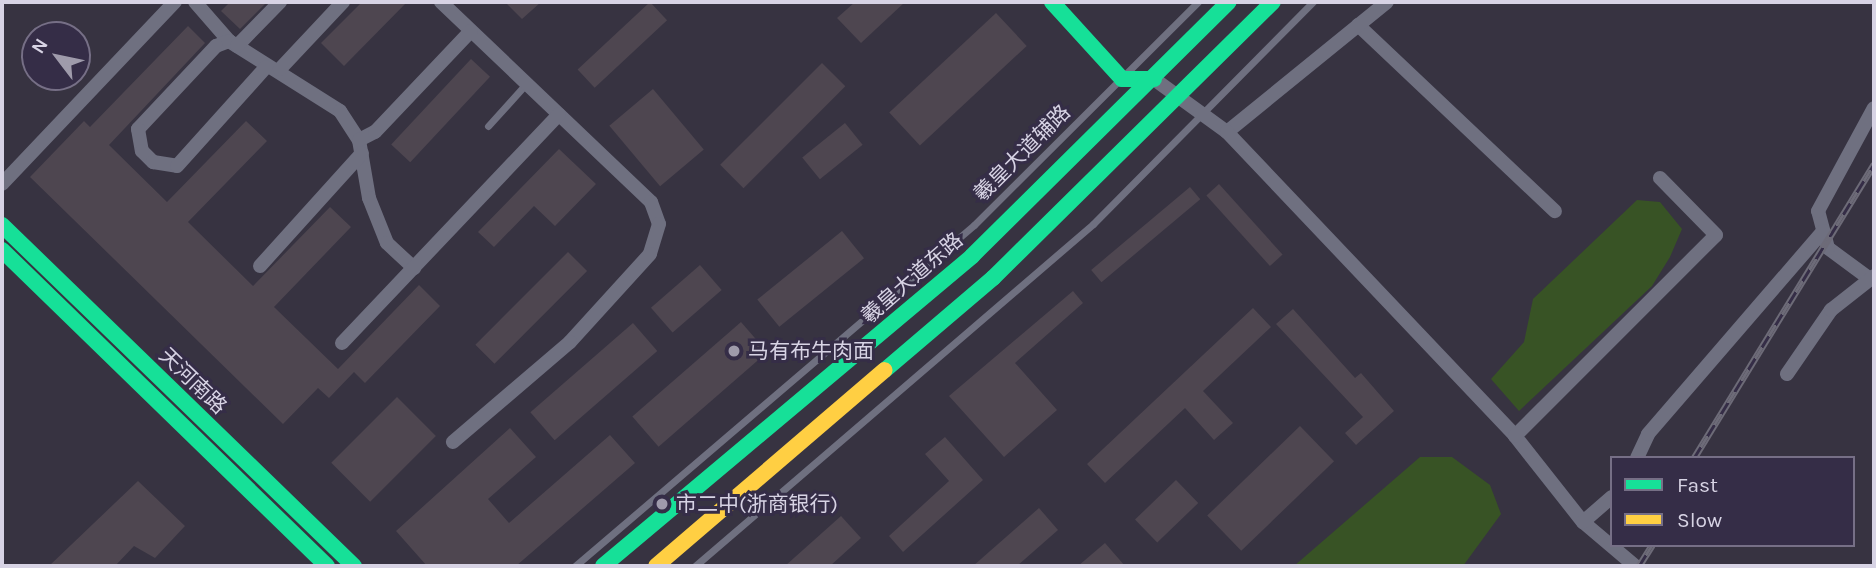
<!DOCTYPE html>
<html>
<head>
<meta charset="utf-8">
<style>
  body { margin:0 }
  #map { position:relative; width:1876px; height:568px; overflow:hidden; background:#373341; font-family:Karla,"Noto Sans SC",sans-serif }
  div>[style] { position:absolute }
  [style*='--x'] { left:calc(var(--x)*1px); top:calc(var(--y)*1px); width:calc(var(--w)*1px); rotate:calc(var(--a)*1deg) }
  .green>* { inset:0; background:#385325 }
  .building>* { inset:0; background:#4e4650; transform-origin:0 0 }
  .lane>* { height:7px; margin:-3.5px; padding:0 3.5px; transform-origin:3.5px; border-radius:3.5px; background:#6f7080 }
  .street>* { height:14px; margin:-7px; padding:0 7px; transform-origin:7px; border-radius:7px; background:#6f7080 }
  .fast>* { height:16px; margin:-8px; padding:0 8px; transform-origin:8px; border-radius:8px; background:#16e098 }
  .slow>* { height:16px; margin:-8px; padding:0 8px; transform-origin:8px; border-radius:8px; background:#ffcf43 }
  .rail>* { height:7px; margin-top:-3.5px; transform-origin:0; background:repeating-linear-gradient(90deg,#352d47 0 13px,#6d6b78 0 26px); box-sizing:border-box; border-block:2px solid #6d6b78 }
  .dots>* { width:19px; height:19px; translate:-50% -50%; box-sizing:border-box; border:4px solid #352d47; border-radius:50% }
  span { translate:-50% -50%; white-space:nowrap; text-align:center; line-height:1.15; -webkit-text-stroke:6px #352d47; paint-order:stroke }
  .street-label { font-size:21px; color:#d7d3e4 }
  .poi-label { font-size:21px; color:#d7d3e4 }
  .left { translate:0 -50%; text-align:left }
  .frame { position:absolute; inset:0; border:4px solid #d7d3e4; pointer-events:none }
  .legend { position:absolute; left:1610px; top:456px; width:245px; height:91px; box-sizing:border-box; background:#352d47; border:2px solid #766f86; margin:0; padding:9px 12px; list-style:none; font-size:21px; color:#d7d3e4 }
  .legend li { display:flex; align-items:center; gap:14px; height:35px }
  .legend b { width:35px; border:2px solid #766f86 }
  .north { position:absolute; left:21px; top:21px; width:70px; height:70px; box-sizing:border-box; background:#352d47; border:2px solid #766f86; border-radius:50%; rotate:302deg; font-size:19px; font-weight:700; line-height:28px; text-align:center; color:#d7d3e4 }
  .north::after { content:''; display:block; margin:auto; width:24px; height:32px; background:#9f9bab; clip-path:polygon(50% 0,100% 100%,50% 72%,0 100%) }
</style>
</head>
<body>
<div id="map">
  <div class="green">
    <div style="clip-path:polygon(1637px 200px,1660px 202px,1682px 229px,1670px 257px,1652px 286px,1519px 411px,1491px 379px,1524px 342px,1533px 299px)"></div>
    <div style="clip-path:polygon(1420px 457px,1452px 457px,1490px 485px,1501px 514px,1463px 566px,1294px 566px)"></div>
  </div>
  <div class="building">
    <div style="clip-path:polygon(230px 2px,267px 2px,240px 29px,221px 11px)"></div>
    <div style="clip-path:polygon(362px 2px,407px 2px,344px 66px,321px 43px)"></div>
    <div style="clip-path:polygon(505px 2px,541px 2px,522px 19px)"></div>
    <div style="left:650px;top:2px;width:25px;height:99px;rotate:47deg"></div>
    <div style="clip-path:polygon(855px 2px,905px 2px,861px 43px,837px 18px)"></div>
    <div style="left:996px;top:13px;width:45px;height:146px;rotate:47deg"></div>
    <div style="clip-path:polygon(188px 26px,205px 43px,109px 145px,167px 202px,246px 121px,267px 141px,188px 222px,253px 286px,330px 207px,351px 227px,274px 307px,338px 369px,419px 285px,440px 306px,365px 383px,354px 372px,329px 398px,318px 388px,283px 424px,30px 177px,84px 121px,90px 127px)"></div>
    <div style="left:471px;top:59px;width:26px;height:117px;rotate:43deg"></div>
    <div style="left:822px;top:63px;width:33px;height:144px;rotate:45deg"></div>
    <div style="left:653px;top:89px;width:79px;height:57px;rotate:50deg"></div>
    <div style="left:845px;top:123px;width:28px;height:55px;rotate:51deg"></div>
    <div style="clip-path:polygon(559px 149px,596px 184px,555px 226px,534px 206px,494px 247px,478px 232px)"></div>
    <div style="left:1219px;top:184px;width:95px;height:17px;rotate:48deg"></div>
    <div style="left:1190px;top:187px;width:16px;height:129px;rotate:50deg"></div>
    <div style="left:842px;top:231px;width:35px;height:109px;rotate:51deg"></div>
    <div style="left:568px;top:252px;width:27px;height:131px;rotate:45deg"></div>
    <div style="left:700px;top:265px;width:33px;height:65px;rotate:49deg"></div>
    <div style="clip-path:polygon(1073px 291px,1083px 303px,1015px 363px,1057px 410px,1004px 457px,949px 396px)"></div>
    <div style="clip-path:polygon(1253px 308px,1271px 327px,1203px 391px,1233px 423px,1214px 440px,1185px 408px,1105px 483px,1087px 464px)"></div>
    <div style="clip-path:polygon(1293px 309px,1355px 378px,1361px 373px,1394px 411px,1356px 445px,1345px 433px,1363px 417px,1276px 324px)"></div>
    <div style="left:741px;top:322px;width:40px;height:144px;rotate:49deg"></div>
    <div style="left:633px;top:323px;width:37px;height:136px;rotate:49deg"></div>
    <div style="left:397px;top:397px;width:55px;height:93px;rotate:45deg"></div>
    <div style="left:1300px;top:426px;width:49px;height:129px;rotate:46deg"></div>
    <div style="clip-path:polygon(510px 428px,536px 457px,488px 499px,509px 523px,610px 435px,635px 463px,516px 566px,427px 566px,396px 531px)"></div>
    <div style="clip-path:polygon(945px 437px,983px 480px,903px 552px,889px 536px,949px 481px,925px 454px)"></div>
    <div style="left:1176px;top:480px;width:32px;height:57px;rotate:46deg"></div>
    <div style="clip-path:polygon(138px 481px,185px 526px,155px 558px,134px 546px,115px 566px,49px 566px)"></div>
    <div style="clip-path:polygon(1039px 508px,1058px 530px,1017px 566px,973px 566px)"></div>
    <div style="clip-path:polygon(841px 516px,861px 538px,830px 566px,785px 566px)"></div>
    <div style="clip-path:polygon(1105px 543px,1125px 566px,1078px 566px)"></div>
  </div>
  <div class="lane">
    <div style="--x:488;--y:126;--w:57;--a:-47.9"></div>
    <div style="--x:575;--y:566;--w:525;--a:-40.52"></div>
    <div style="--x:974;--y:225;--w:316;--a:-44.9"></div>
    <div style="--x:695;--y:566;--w:525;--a:-40.67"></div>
    <div style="--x:1093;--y:224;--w:313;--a:-45.3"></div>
  </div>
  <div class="street">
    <div style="--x:195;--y:2;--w:52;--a:48.9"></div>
    <div style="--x:229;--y:41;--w:131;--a:32.2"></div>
    <div style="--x:340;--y:111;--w:35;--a:57"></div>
    <div style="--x:359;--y:140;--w:59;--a:80.2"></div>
    <div style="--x:369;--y:198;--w:48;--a:68.2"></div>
    <div style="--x:387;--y:243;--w:37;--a:43"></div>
    <div style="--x:441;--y:2;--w:290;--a:43.6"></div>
    <div style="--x:651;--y:202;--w:23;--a:70"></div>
    <div style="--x:659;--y:224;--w:31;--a:107"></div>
    <div style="--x:650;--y:254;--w:119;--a:132.3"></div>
    <div style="--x:570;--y:342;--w:154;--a:139.5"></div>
    <div style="--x:1358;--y:25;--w:271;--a:43.4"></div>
    <div style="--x:229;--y:41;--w:14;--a:159"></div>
    <div style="--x:216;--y:46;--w:114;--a:133.2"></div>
    <div style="--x:138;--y:129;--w:22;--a:80"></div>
    <div style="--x:142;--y:151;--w:16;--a:45"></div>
    <div style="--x:153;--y:162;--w:24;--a:9"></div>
    <div style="--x:177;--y:166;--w:133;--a:-48"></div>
    <div style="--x:237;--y:46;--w:62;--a:-45.7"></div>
    <div style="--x:280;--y:69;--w:92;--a:-46.8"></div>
    <div style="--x:1154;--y:79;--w:90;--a:36"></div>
    <div style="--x:1227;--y:132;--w:206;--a:-39.1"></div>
    <div style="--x:1227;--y:132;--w:419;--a:46.5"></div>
    <div style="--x:1515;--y:436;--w:110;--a:51.7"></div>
    <div style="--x:1583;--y:522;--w:68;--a:40.2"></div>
    <div style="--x:359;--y:140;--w:18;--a:-27"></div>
    <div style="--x:375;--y:132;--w:139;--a:-46.5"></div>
    <div style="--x:2;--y:184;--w:251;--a:-46.5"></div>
    <div style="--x:260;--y:266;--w:152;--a:-47.9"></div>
    <div style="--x:1870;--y:279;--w:52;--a:-143.6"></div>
    <div style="--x:1828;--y:248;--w:38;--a:-105"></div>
    <div style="--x:1818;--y:211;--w:117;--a:-61.5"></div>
    <div style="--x:342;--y:343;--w:315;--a:-46.5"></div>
    <div style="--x:1787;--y:374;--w:78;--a:-55.5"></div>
    <div style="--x:1831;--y:310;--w:55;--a:-38.3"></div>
    <div style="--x:1515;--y:436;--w:284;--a:-45"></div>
    <div style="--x:1716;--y:235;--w:80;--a:-134.5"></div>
    <div style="--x:1637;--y:458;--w:26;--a:-65"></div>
    <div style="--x:1648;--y:434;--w:268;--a:-49.2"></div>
    <div style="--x:1583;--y:522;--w:38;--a:-41"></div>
  </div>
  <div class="fast">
    <div style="--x:1052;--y:2;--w:104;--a:47.7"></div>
    <div style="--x:1122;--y:79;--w:32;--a:0"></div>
    <div style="--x:2;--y:225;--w:490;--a:44.1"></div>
    <div style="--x:2;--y:250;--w:453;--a:44.2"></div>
    <div style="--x:885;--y:370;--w:142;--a:-40.4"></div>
    <div style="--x:993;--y:278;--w:393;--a:-44.6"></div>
    <div style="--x:603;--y:566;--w:482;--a:-40"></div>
    <div style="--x:972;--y:256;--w:361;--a:-44.7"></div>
  </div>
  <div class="slow">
    <div style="--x:656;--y:566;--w:301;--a:-40.6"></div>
  </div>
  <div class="rail">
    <div style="--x:1694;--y:458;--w:345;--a:-58.5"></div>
    <div style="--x:1639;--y:566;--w:25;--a:-58"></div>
  </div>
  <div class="dots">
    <div style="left:734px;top:351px;background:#9f9bab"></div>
    <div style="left:662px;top:504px;background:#9f9bab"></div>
  </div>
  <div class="street-label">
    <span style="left:1022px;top:153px;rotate:-45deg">羲皇大道辅路</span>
    <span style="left:912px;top:278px;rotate:-41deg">羲皇大道东路</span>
    <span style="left:193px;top:381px;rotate:44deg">天河南路</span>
  </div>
  <div class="poi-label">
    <span class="left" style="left:748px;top:351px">马有布牛肉面</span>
    <span class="left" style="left:676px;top:504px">市二中(浙商银行)</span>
  </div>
  <div class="frame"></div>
  <ul class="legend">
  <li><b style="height:9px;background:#16e098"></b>Fast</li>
  <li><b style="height:9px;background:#ffcf43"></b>Slow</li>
  </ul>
  <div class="north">N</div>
</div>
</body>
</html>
